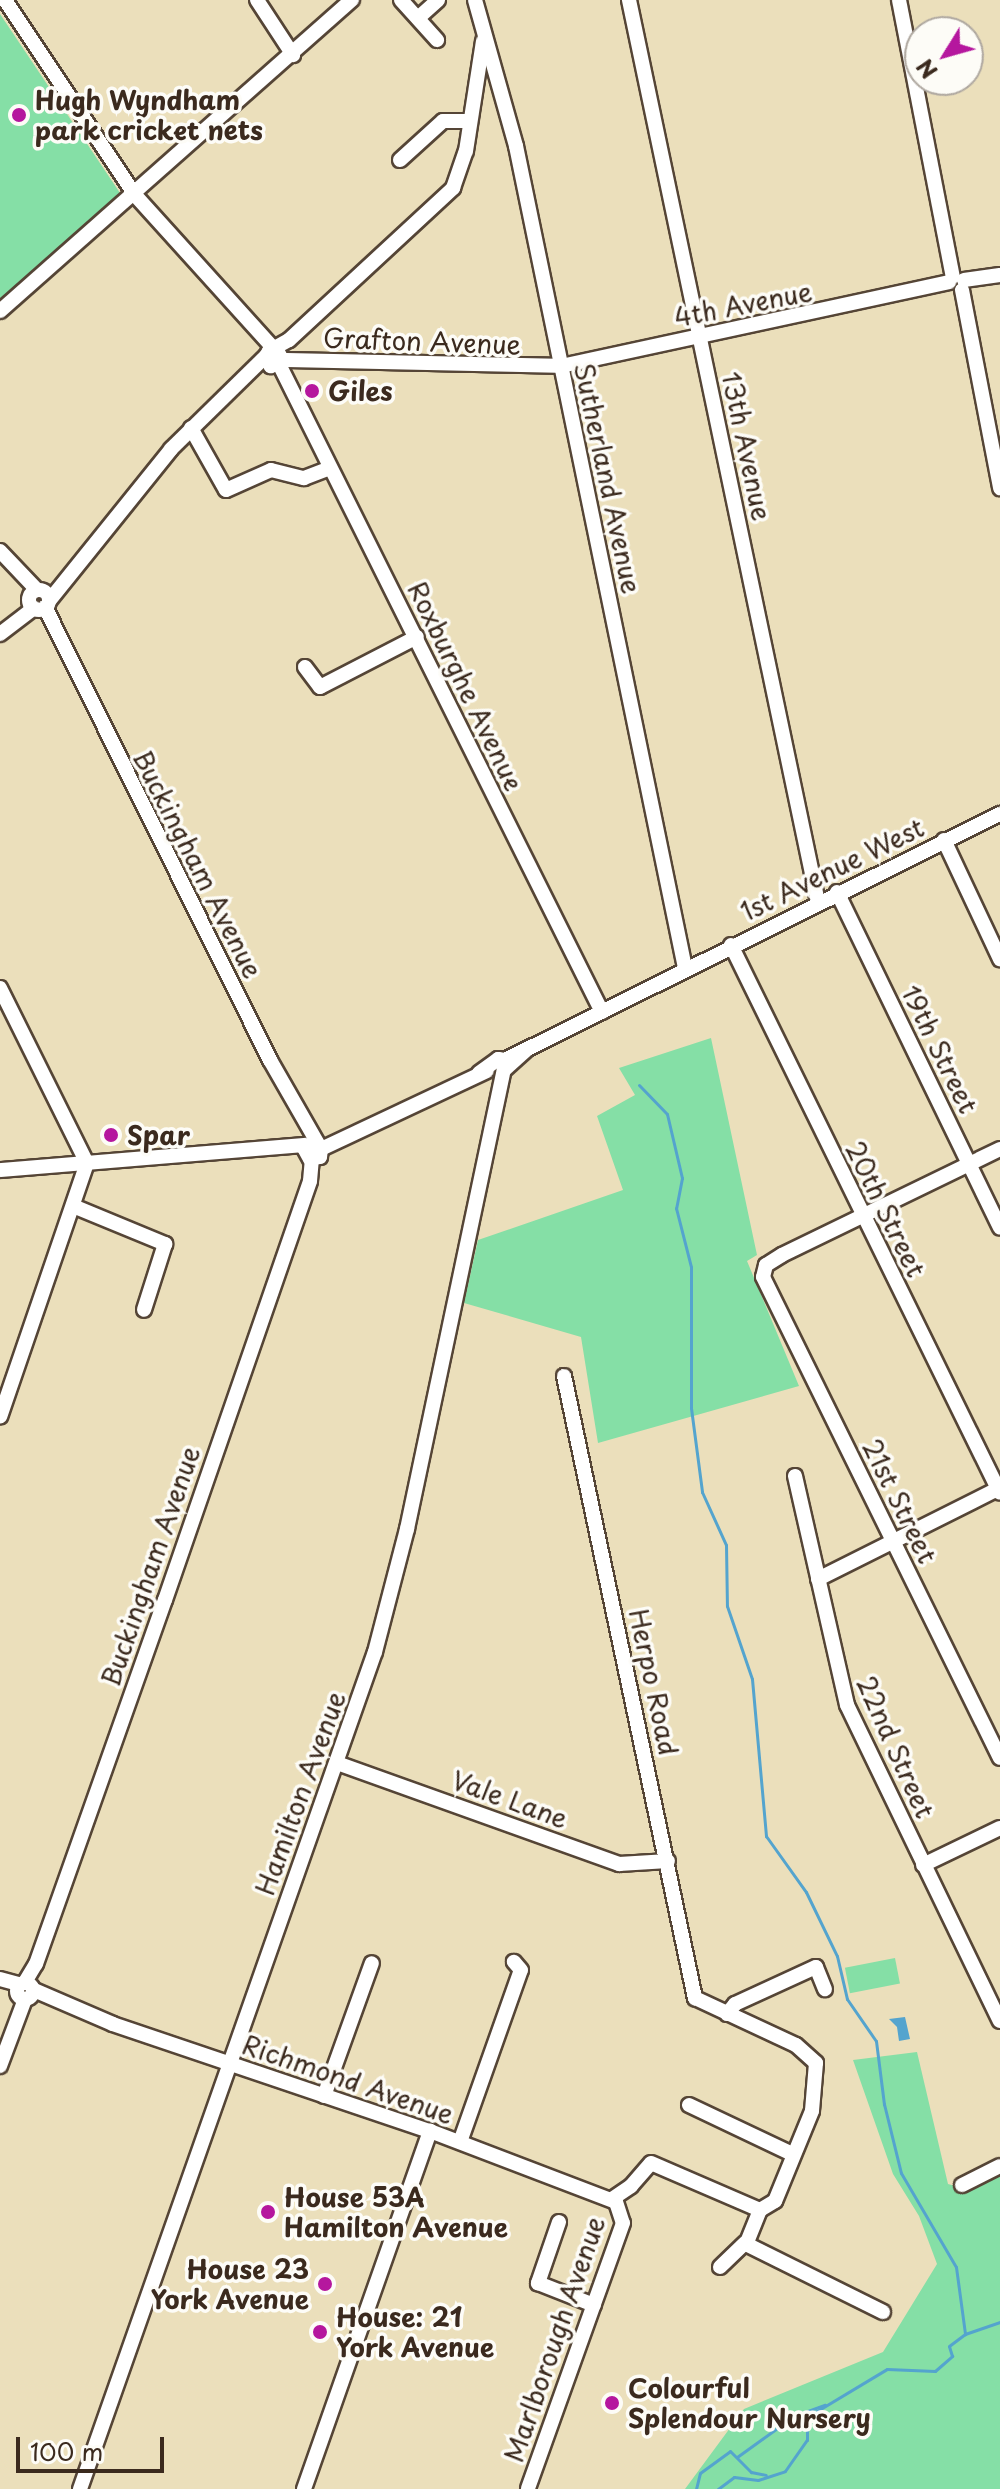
<!DOCTYPE html>
<html>
<head>
<meta charset="utf-8">
<style>
  body { margin:0 }
  #map { position:relative; width:1000px; height:2489px; overflow:hidden; background:#ebdfbb; font-family:"Playpen Sans",sans-serif }
  div>[style] { position:absolute }
  [style*='--x'] { left:calc(var(--x)*1px); top:calc(var(--y)*1px); width:calc(var(--w)*1px); rotate:calc(var(--a)*1deg) }
  .green>* { inset:0; background:#85dfa6; transform-origin:0 0 }
  .water>* { inset:0; background:#54a4ce }
  .stream>* { height:3px; margin:-1.5px; padding:0 1.5px; transform-origin:1.5px; border-radius:1.5px; background:#54a4ce }
  .roads { filter:drop-shadow(2px 0 #554536) drop-shadow(-2px 0 #554536) drop-shadow(0 2px #554536) drop-shadow(0 -2px #554536) }
  .minor>* { height:14px; margin:-7px; padding:0 7px; transform-origin:7px; border-radius:7px; background:#fff }
  .minor>.ring { margin:-7px; padding:0; box-sizing:content-box; background:none; border:14px solid #fff; border-radius:50% }
  .dots>* { width:22px; height:22px; translate:-50% -50%; box-sizing:border-box; border:4px solid #fdfcf7; border-radius:50% }
  span { translate:-50% -50%; white-space:nowrap; text-align:center; line-height:1.15; -webkit-text-stroke:7px #fdfcf7; paint-order:stroke }
  .poi-label { font-size:26px; color:#3b2a1e; font-weight:700 }
  .left { translate:0 -50%; text-align:left }
  .right { translate:-100% -50%; text-align:right }
  .street-label { font-size:26px; color:#3b2a1e }
  .north { position:absolute; left:904px; top:16px; width:80px; height:80px; box-sizing:border-box; background:#fdfcf7; border:2px solid #afa8a0; border-radius:50%; rotate:233deg; font-size:22px; font-weight:700; line-height:32px; text-align:center; color:#3b2a1e }
  .north::after { content:''; display:block; margin:auto; width:28px; height:36px; background:#b5179e; clip-path:polygon(50% 0,100% 100%,50% 72%,0 100%) }
  .scale { position:absolute; left:16px; top:2437px; width:148px; height:36px; box-sizing:border-box; border:4px solid #3b2a1e; border-top:0; padding-left:10px; font-size:24px; line-height:28px; white-space:nowrap; color:#3b2a1e; -webkit-text-stroke:6px #fdfcf7; paint-order:stroke }
</style>
</head>
<body>
<div id="map">
  <div class="green">
    <div style="clip-path:polygon(0 14px,122px 196px,0 303px)"></div>
    <div style="clip-path:polygon(711px 1038px,757px 1255px,747px 1261px,799px 1386px,598px 1443px,581px 1337px,464px 1303px,478px 1240px,623px 1190px,597px 1116px,635px 1095px,619px 1068px)"></div>
    <div style="left:895px;top:1958px;width:26px;height:51px;rotate:79deg"></div>
    <div style="clip-path:polygon(917px 2052px,948px 2184px,970px 2190px,1000px 2174px,1000px 2489px,685px 2489px,744px 2409px,883px 2352px,937px 2264px,919px 2216px,893px 2174px,853px 2060px)"></div>
  </div>
  <div class="water">
    <div style="clip-path:polygon(905px 2017px,910px 2039px,899px 2041px,897px 2027px,889px 2019px)"></div>
  </div>
  <div class="stream">
    <div style="--x:639;--y:1085;--w:40;--a:46"></div>
    <div style="--x:667;--y:1114;--w:66;--a:76.8"></div>
    <div style="--x:682;--y:1178;--w:31;--a:101"></div>
    <div style="--x:676;--y:1208;--w:61;--a:75.7"></div>
    <div style="--x:691;--y:1267;--w:141;--a:90"></div>
    <div style="--x:691;--y:1408;--w:85;--a:82.5"></div>
    <div style="--x:702;--y:1492;--w:58;--a:65.6"></div>
    <div style="--x:726;--y:1545;--w:61;--a:89.1"></div>
    <div style="--x:727;--y:1606;--w:77;--a:71.1"></div>
    <div style="--x:752;--y:1679;--w:158;--a:84.9"></div>
    <div style="--x:766;--y:1836;--w:69;--a:54.5"></div>
    <div style="--x:806;--y:1892;--w:71;--a:64.2"></div>
    <div style="--x:837;--y:1956;--w:44;--a:76.9"></div>
    <div style="--x:847;--y:1999;--w:51;--a:55.4"></div>
    <div style="--x:876;--y:2041;--w:64;--a:82.8"></div>
    <div style="--x:884;--y:2104;--w:71;--a:76.2"></div>
    <div style="--x:901;--y:2173;--w:109;--a:59.7"></div>
    <div style="--x:956;--y:2267;--w:68;--a:82.3"></div>
    <div style="--x:737;--y:2457;--w:70;--a:-35.7"></div>
    <div style="--x:794;--y:2416;--w:33;--a:-20"></div>
    <div style="--x:696;--y:2489;--w:16;--a:-76"></div>
    <div style="--x:700;--y:2473;--w:37;--a:-36"></div>
    <div style="--x:730;--y:2451;--w:30;--a:45"></div>
    <div style="--x:751;--y:2472;--w:15;--a:11"></div>
    <div style="--x:718;--y:2489;--w:20;--a:-37"></div>
    <div style="--x:734;--y:2477;--w:24;--a:7"></div>
    <div style="--x:758;--y:2480;--w:28;--a:-18"></div>
    <div style="--x:785;--y:2471;--w:38;--a:-55"></div>
    <div style="--x:807;--y:2440;--w:23;--a:-90"></div>
    <div style="--x:807;--y:2417;--w:93;--a:-31"></div>
    <div style="--x:887;--y:2369;--w:48;--a:2.4"></div>
    <div style="--x:935;--y:2371;--w:23;--a:-41"></div>
    <div style="--x:952;--y:2356;--w:10;--a:-107"></div>
    <div style="--x:949;--y:2346;--w:20;--a:-37"></div>
    <div style="--x:965;--y:2334;--w:37;--a:-19"></div>
  </div>
  <div class="roads">
    <div class="minor">
      <div style="--x:5;--y:0;--w:234;--a:56.3"></div>
      <div style="--x:135;--y:195;--w:207;--a:47.9"></div>
      <div style="--x:257;--y:0;--w:66;--a:56.8"></div>
      <div style="--x:401;--y:0;--w:54;--a:48"></div>
      <div style="--x:475;--y:0;--w:152;--a:74.3"></div>
      <div style="--x:516;--y:146;--w:839;--a:78.38"></div>
      <div style="--x:629;--y:0;--w:922;--a:78.17"></div>
      <div style="--x:899;--y:0;--w:282;--a:79"></div>
      <div style="--x:418;--y:18;--w:27;--a:-42"></div>
      <div style="--x:400;--y:160;--w:58;--a:-42.2"></div>
      <div style="--x:443;--y:121;--w:27;--a:0"></div>
      <div style="--x:964;--y:280;--w:36;--a:-8"></div>
      <div style="--x:962;--y:290;--w:202;--a:79.1"></div>
      <div style="--x:0;--y:311;--w:470;--a:-41.5"></div>
      <div style="--x:277;--y:350;--w:11;--a:63"></div>
      <div style="--x:282;--y:360;--w:13;--a:151"></div>
      <div style="--x:271;--y:366;--w:10;--a:-127"></div>
      <div style="--x:265;--y:358;--w:8;--a:-60"></div>
      <div style="--x:269;--y:351;--w:23;--a:-29"></div>
      <div style="--x:289;--y:340;--w:224;--a:-42.8"></div>
      <div style="--x:453;--y:188;--w:39;--a:-71"></div>
      <div style="--x:466;--y:151;--w:111;--a:-81.2"></div>
      <div style="--x:282;--y:360;--w:279;--a:1.2"></div>
      <div style="--x:561;--y:366;--w:397;--a:-12.2"></div>
      <div style="--x:279;--y:364;--w:724;--a:63.51"></div>
      <div style="--x:191;--y:428;--w:71;--a:60.6"></div>
      <div style="--x:226;--y:490;--w:49;--a:-24"></div>
      <div style="--x:271;--y:470;--w:34;--a:14"></div>
      <div style="--x:304;--y:478;--w:28;--a:-21"></div>
      <div style="--x:0;--y:551;--w:54;--a:46.5"></div>
      <div class="ring" style="left:29px;top:590px;width:6px;height:6px"></div>
      <div style="--x:49;--y:601;--w:195;--a:-51.2"></div>
      <div style="--x:171;--y:449;--w:133;--a:-44.4"></div>
      <div style="--x:45;--y:607;--w:506;--a:63.59"></div>
      <div style="--x:270;--y:1060;--w:103;--a:60.2"></div>
      <div style="--x:321;--y:1149;--w:8;--a:97"></div>
      <div style="--x:320;--y:1157;--w:10;--a:169"></div>
      <div style="--x:310;--y:1159;--w:13;--a:-119"></div>
      <div style="--x:304;--y:1148;--w:14;--a:-21"></div>
      <div style="--x:0;--y:634;--w:43;--a:-37.4"></div>
      <div style="--x:305;--y:667;--w:25;--a:53"></div>
      <div style="--x:320;--y:687;--w:109;--a:-27.3"></div>
      <div style="--x:944;--y:840;--w:132;--a:64.8"></div>
      <div style="--x:837;--y:892;--w:373;--a:64.1"></div>
      <div style="--x:731;--y:945;--w:610;--a:63.85"></div>
      <div style="--x:0;--y:988;--w:195;--a:63.6"></div>
      <div style="--x:87;--y:1163;--w:268;--a:108.9"></div>
      <div style="--x:479;--y:1073;--w:24;--a:-36"></div>
      <div style="--x:498;--y:1059;--w:7;--a:8"></div>
      <div style="--x:505;--y:1060;--w:553;--a:-26.43"></div>
      <div style="--x:321;--y:1149;--w:183;--a:-25.2"></div>
      <div style="--x:1000;--y:1149;--w:242;--a:154.1"></div>
      <div style="--x:782;--y:1255;--w:19;--a:148"></div>
      <div style="--x:766;--y:1265;--w:12;--a:104"></div>
      <div style="--x:763;--y:1277;--w:536;--a:63.77"></div>
      <div style="--x:0;--y:1170;--w:307;--a:-4.7"></div>
      <div style="--x:73;--y:1206;--w:100;--a:22.4"></div>
      <div style="--x:165;--y:1244;--w:69;--a:107.7"></div>
      <div style="--x:564;--y:1376;--w:636;--a:78.11"></div>
      <div style="--x:695;--y:1998;--w:111;--a:25"></div>
      <div style="--x:796;--y:2045;--w:27;--a:42"></div>
      <div style="--x:816;--y:2063;--w:48;--a:94.8"></div>
      <div style="--x:812;--y:2111;--w:97;--a:112.3"></div>
      <div style="--x:775;--y:2201;--w:17;--a:149"></div>
      <div style="--x:760;--y:2210;--w:37;--a:112"></div>
      <div style="--x:746;--y:2244;--w:153;--a:26.4"></div>
      <div style="--x:795;--y:1476;--w:235;--a:77.2"></div>
      <div style="--x:847;--y:1705;--w:351;--a:64.2"></div>
      <div style="--x:818;--y:1579;--w:203;--a:-26.6"></div>
      <div style="--x:337;--y:1763;--w:300;--a:19.7"></div>
      <div style="--x:619;--y:1864;--w:49;--a:-3.5"></div>
      <div style="--x:923;--y:1865;--w:85;--a:-25.7"></div>
      <div style="--x:0;--y:1979;--w:20;--a:15"></div>
      <div style="--x:25;--y:1982;--w:21;--a:-59"></div>
      <div style="--x:36;--y:1964;--w:386;--a:-70.5"></div>
      <div style="--x:165;--y:1600;--w:443;--a:-70.9"></div>
      <div style="--x:310;--y:1181;--w:21;--a:-85"></div>
      <div class="ring" style="left:17px;top:1983px;width:2px;height:2px"></div>
      <div style="--x:34;--y:1990;--w:86;--a:23.3"></div>
      <div style="--x:113;--y:2024;--w:335;--a:18.7"></div>
      <div style="--x:430;--y:2131;--w:199;--a:20.9"></div>
      <div style="--x:616;--y:2202;--w:22;--a:72"></div>
      <div style="--x:623;--y:2223;--w:282;--a:109.7"></div>
      <div style="--x:727;--y:2014;--w:13;--a:-51"></div>
      <div style="--x:735;--y:2004;--w:89;--a:-24.6"></div>
      <div style="--x:816;--y:1967;--w:24;--a:68"></div>
      <div style="--x:0;--y:2066;--w:72;--a:-69.5"></div>
      <div style="--x:324;--y:2096;--w:141;--a:-70.2"></div>
      <div style="--x:689;--y:2105;--w:114;--a:25.4"></div>
      <div style="--x:460;--y:2142;--w:182;--a:-70.5"></div>
      <div style="--x:521;--y:1970;--w:11;--a:-131"></div>
      <div style="--x:962;--y:2185;--w:42;--a:-26.6"></div>
      <div style="--x:612;--y:2199;--w:23;--a:-34"></div>
      <div style="--x:631;--y:2186;--w:30;--a:-49"></div>
      <div style="--x:651;--y:2163;--w:119;--a:23.3"></div>
      <div style="--x:559;--y:2222;--w:65;--a:109"></div>
      <div style="--x:538;--y:2283;--w:60;--a:21.4"></div>
      <div style="--x:720;--y:2267;--w:35;--a:-44"></div>
      <div style="--x:80;--y:2489;--w:887;--a:-70.59"></div>
      <div style="--x:375;--y:1652;--w:127;--a:-75.4"></div>
      <div style="--x:407;--y:1529;--w:469;--a:-78.1"></div>
      <div style="--x:504;--y:1070;--w:30;--a:-42"></div>
      <div style="--x:304;--y:2489;--w:380;--a:-70.6"></div>
    </div>
  </div>
  <div class="dots">
    <div style="left:19px;top:115px;background:#b5179e"></div>
    <div style="left:312px;top:391px;background:#b5179e"></div>
    <div style="left:111px;top:1135px;background:#b5179e"></div>
    <div style="left:268px;top:2212px;background:#b5179e"></div>
    <div style="left:325px;top:2284px;background:#b5179e"></div>
    <div style="left:320px;top:2332px;background:#b5179e"></div>
    <div style="left:612px;top:2403px;background:#b5179e"></div>
  </div>
  <div class="poi-label">
    <span class="left" style="left:35px;top:115px">Hugh Wyndham<br>park cricket nets</span>
    <span class="left" style="left:328px;top:391px">Giles</span>
    <span class="left" style="left:127px;top:1135px">Spar</span>
    <span class="left" style="left:284px;top:2212px">House 53A<br>Hamilton Avenue</span>
    <span class="right" style="left:309px;top:2284px">House 23<br>York Avenue</span>
    <span class="left" style="left:336px;top:2332px">House: 21<br>York Avenue</span>
    <span class="left" style="left:628px;top:2403px">Colourful<br>Splendour Nursery</span>
  </div>
  <div class="street-label">
    <span style="left:743px;top:304px;rotate:-11deg">4th Avenue</span>
    <span style="left:422px;top:341px;rotate:2deg">Grafton Avenue</span>
    <span style="left:747px;top:446px;rotate:78deg">13th Avenue</span>
    <span style="left:608px;top:478px;rotate:78deg">Sutherland Avenue</span>
    <span style="left:466px;top:686px;rotate:64deg">Roxburghe Avenue</span>
    <span style="left:198px;top:864px;rotate:63deg">Buckingham Avenue</span>
    <span style="left:832px;top:869px;rotate:-26deg">1st Avenue West</span>
    <span style="left:940px;top:1049px;rotate:64deg">19th Street</span>
    <span style="left:886px;top:1209px;rotate:64deg">20th Street</span>
    <span style="left:900px;top:1501px;rotate:64deg">21st Street</span>
    <span style="left:150px;top:1566px;rotate:-71deg">Buckingham Avenue</span>
    <span style="left:654px;top:1682px;rotate:78deg">Herpo Road</span>
    <span style="left:896px;top:1747px;rotate:66deg">22nd Street</span>
    <span style="left:300px;top:1793px;rotate:-70deg">Hamilton Avenue</span>
    <span style="left:510px;top:1799px;rotate:20deg">Vale Lane</span>
    <span style="left:348px;top:2079px;rotate:19deg">Richmond Avenue</span>
    <span style="left:554px;top:2339px;rotate:-71deg">Marlborough Avenue</span>
  </div>
  <div class="north">N</div>
  <div class="scale">100 m</div>
</div>
</body>
</html>
